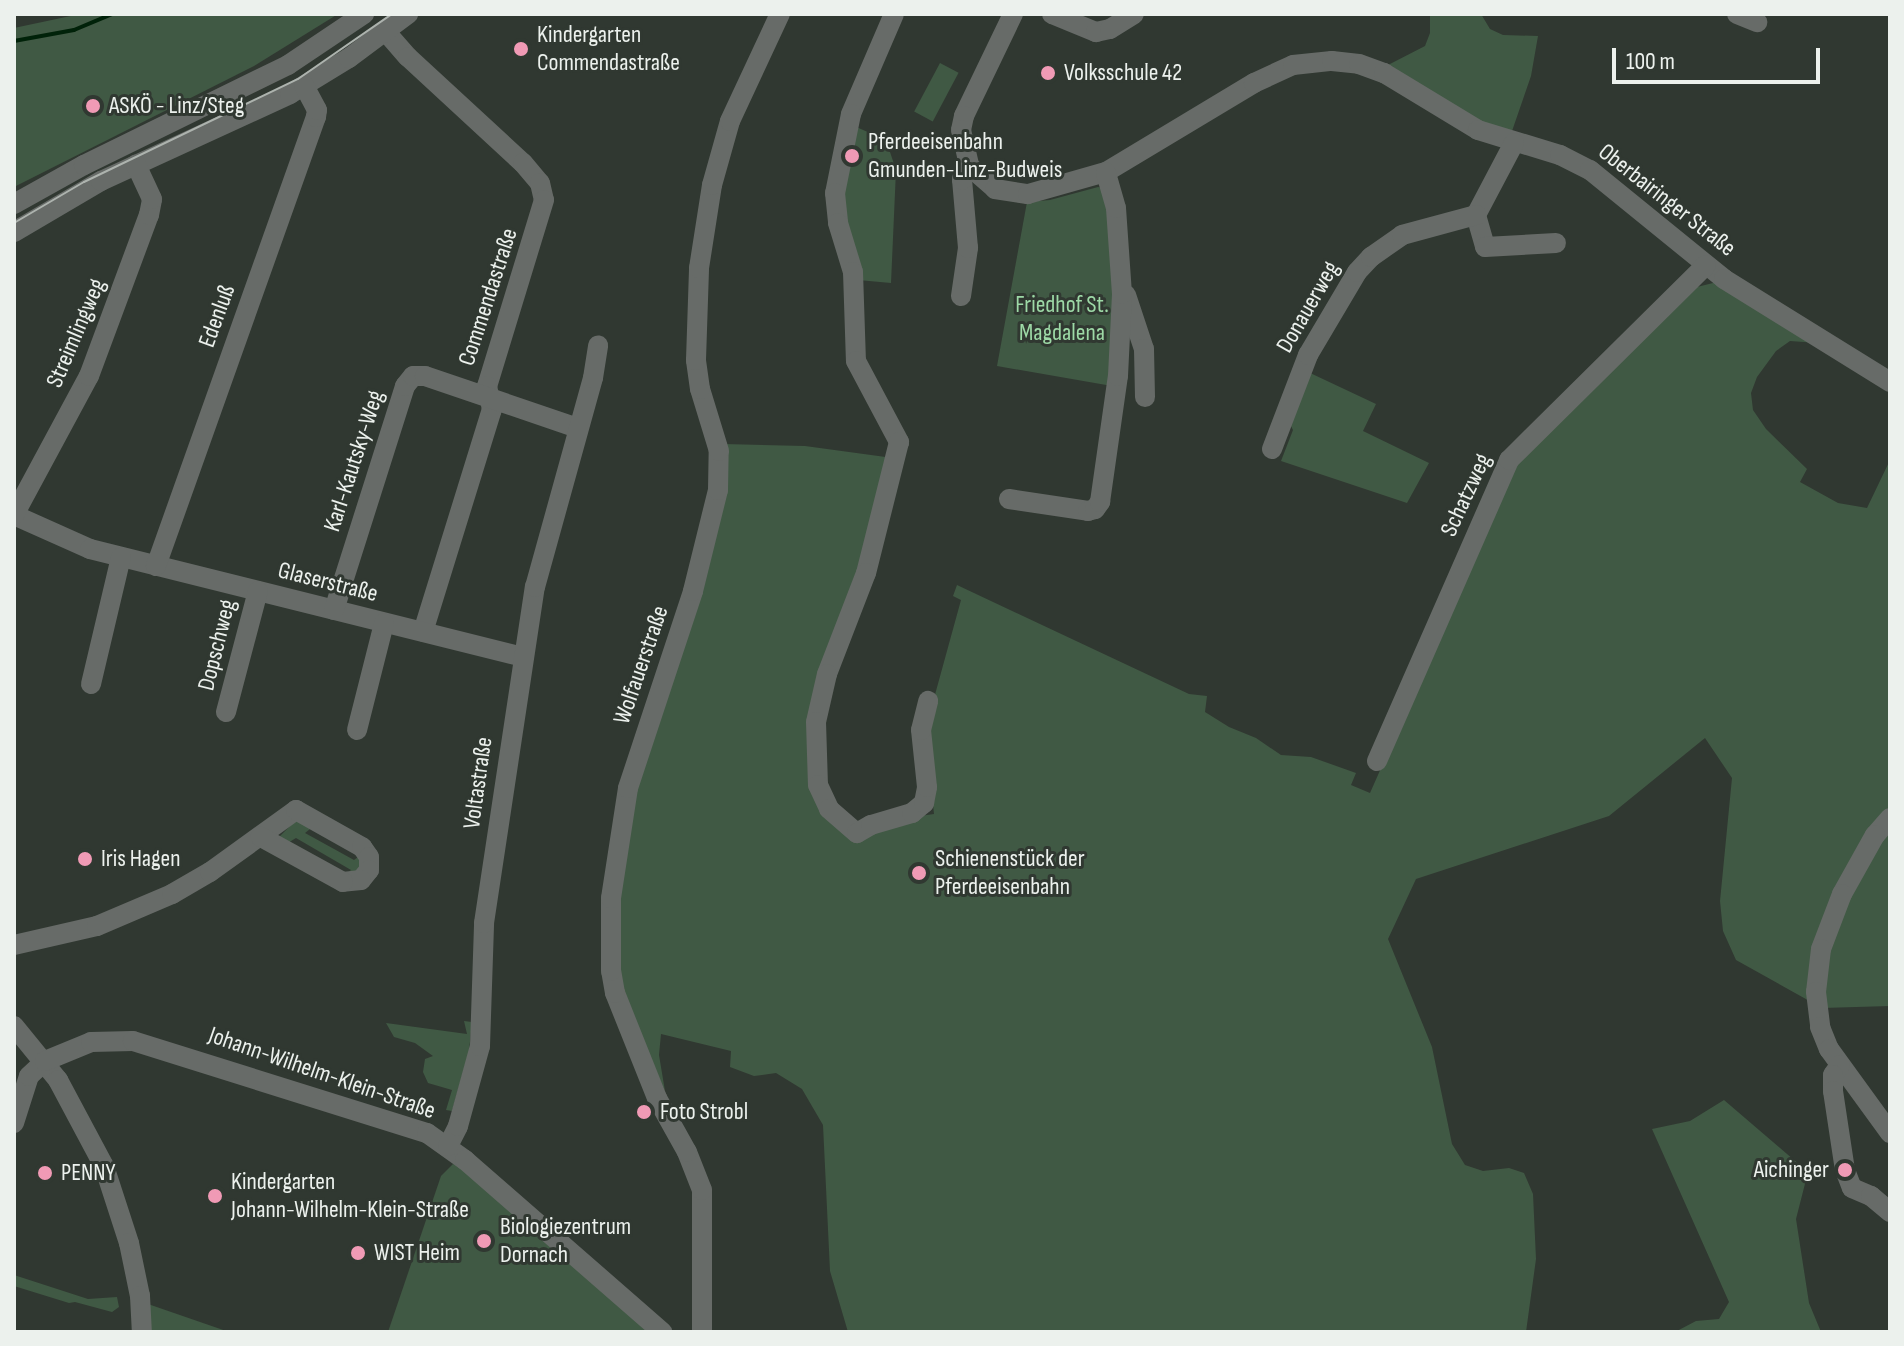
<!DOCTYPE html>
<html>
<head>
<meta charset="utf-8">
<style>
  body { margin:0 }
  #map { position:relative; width:1904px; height:1346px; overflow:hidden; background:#303831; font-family:"Sofia Sans Condensed",sans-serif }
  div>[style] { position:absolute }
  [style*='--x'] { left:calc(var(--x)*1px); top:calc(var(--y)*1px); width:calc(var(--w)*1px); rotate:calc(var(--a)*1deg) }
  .green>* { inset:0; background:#405944; transform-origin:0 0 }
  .stream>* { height:4px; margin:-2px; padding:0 2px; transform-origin:2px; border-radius:2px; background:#002209 }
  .minor>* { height:20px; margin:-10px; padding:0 10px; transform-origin:10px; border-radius:10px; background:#676b68 }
  .tram>* { height:2px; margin:-1px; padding:0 1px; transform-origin:1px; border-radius:1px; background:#adb3ae }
  .dots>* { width:22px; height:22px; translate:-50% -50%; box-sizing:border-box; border:4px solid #303831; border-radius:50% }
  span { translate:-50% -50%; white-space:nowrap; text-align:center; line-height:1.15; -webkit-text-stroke:6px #303831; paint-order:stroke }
  .poi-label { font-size:24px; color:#ecf1ed }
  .left { translate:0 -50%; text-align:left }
  .right { translate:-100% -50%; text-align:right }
  .street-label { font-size:24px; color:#ecf1ed }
  .park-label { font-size:24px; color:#9dd9a6 }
  .frame { position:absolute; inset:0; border:16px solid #ecf1ed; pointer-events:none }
  .scale { position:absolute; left:1612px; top:48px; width:208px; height:36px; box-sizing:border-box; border:4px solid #ecf1ed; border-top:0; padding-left:10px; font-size:24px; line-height:28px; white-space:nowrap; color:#ecf1ed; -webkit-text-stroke:6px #303831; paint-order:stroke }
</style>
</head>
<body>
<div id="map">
  <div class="green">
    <div style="clip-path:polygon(80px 14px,338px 14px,254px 66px,14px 187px,14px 28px)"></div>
    <div style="clip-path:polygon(1430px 14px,1481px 14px,1490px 29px,1503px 35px,1538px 36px,1531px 76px,1511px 134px,1492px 129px,1388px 65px,1425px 46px,1430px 33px)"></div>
    <div style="left:940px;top:63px;width:21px;height:55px;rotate:28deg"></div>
    <div style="clip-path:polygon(854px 126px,886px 140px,896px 170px,891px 283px,858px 280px,840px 186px)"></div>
    <div style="clip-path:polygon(1098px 187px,1103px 188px,1114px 248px,1112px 386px,997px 366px,1027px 202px,1050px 200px)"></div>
    <div style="clip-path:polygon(1717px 282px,1818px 343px,1790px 341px,1776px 351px,1757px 377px,1751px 393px,1753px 410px,1766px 429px,1807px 469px,1800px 482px,1838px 503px,1867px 508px,1890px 460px,1890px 1006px,1822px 1008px,1736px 960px,1723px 931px,1720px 901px,1732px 778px,1705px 738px,1609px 816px,1416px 879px,1388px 939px,1432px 1047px,1452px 1144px,1465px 1165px,1483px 1171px,1509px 1168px,1524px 1173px,1533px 1194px,1536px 1259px,1526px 1332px,848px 1332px,830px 1271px,823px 1125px,802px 1089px,776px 1073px,754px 1076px,730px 1067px,731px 1051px,661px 1034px,659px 1055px,665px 1091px,618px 989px,622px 851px,723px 444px,805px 446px,893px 458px,811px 732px,842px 827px,934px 814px,925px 731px,961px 600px,953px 596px,957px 585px,1189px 694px,1207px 696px,1205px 712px,1229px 727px,1256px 738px,1281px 755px,1311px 757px,1356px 773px,1351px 785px,1370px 793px,1516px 463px,1697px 287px)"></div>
    <div style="clip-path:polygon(1308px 372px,1376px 404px,1363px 431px,1429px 463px,1407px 503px,1281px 461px,1293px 430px,1288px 420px)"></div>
    <div style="clip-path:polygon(301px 820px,315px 825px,305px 833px,354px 860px,365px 852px,367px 866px,342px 878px,351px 870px,296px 838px,286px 844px,278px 838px,293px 823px)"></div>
    <div style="clip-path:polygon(464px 1021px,472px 1022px,469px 1051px,452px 1111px,446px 1110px,452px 1090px,428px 1083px,423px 1072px,425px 1059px,433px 1056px,415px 1043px,394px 1037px,386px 1023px,467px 1034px)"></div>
    <div style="clip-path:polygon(1724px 1100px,1808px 1172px,1796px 1219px,1809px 1303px,1821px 1332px,1675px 1332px,1696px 1321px,1719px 1319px,1729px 1302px,1652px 1129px,1690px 1121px)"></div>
    <div style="clip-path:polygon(453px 1164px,459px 1166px,654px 1332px,388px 1332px,441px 1176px)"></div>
    <div style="clip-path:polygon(14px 1275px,88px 1299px,117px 1297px,119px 1307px,112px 1312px,75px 1302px,69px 1303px,14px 1286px)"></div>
    <div style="clip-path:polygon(148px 1304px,229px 1332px,146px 1332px)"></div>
  </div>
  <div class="stream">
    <div style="--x:14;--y:41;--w:61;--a:-10.4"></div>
    <div style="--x:74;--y:30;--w:41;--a:-22.8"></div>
  </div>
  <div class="minor">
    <div style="--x:894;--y:14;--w:109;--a:113.3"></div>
    <div style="--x:851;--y:114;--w:81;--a:101.4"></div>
    <div style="--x:835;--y:193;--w:30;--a:84"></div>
    <div style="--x:838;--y:223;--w:51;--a:73"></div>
    <div style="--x:853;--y:272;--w:89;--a:88.1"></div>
    <div style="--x:856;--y:361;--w:92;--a:62"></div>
    <div style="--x:899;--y:442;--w:135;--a:104.1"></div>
    <div style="--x:866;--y:573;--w:108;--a:111.1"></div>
    <div style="--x:827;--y:674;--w:49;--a:102.9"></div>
    <div style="--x:816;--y:722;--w:63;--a:88.2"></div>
    <div style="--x:818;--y:785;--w:26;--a:65"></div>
    <div style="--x:829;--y:809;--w:37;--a:41"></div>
    <div style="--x:857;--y:833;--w:16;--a:-30"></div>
    <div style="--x:871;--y:825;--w:43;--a:-16.3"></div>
    <div style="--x:912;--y:813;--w:16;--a:-40"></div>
    <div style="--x:924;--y:803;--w:16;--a:-79"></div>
    <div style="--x:927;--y:787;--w:57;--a:-96"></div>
    <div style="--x:921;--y:730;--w:30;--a:-76"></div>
    <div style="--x:1013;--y:14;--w:113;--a:115.7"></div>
    <div style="--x:964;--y:116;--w:14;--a:102"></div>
    <div style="--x:961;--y:130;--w:37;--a:77"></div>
    <div style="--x:969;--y:166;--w:35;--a:41"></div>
    <div style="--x:995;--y:189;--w:33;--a:9"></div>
    <div style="--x:1028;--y:194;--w:81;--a:-15.8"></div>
    <div style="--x:1106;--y:172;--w:173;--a:-31"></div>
    <div style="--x:1254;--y:83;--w:43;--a:-24.8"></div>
    <div style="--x:1293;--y:65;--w:39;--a:-6"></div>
    <div style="--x:1332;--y:61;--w:27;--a:6"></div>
    <div style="--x:1359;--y:64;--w:27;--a:20"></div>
    <div style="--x:1384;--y:73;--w:110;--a:31.2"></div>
    <div style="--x:1478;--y:130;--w:86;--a:17"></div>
    <div style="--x:1560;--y:155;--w:34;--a:27"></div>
    <div style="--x:1590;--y:170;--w:173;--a:39.1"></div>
    <div style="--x:1724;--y:279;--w:195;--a:31.8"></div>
    <div style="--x:1052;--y:14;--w:48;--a:22.2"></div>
    <div style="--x:1096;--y:32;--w:14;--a:-12"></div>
    <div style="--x:1110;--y:29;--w:28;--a:-32"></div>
    <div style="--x:1737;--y:14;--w:22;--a:22"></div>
    <div style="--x:386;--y:32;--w:33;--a:49"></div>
    <div style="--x:408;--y:57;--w:156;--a:42.7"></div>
    <div style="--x:523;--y:163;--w:26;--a:50"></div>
    <div style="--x:540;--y:183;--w:17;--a:77"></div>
    <div style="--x:544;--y:200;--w:195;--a:107"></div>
    <div style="--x:487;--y:386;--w:24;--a:78"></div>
    <div style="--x:492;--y:409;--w:233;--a:107.2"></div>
    <div style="--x:1514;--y:143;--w:81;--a:117.8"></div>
    <div style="--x:1476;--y:215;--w:33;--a:74"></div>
    <div style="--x:1485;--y:247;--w:71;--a:-3.2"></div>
    <div style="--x:14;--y:204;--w:80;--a:-29.1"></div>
    <div style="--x:84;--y:165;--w:227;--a:-26.1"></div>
    <div style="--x:288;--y:65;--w:92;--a:-33.9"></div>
    <div style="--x:14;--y:232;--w:101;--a:-30.4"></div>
    <div style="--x:101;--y:181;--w:208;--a:-24.7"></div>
    <div style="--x:290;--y:94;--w:69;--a:-31.4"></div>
    <div style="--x:349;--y:58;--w:74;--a:-36.7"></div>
    <div style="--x:1126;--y:295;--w:57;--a:71.6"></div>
    <div style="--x:1144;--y:349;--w:48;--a:88.8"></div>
    <div style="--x:961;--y:296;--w:49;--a:-81.7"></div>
    <div style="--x:968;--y:248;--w:68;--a:-95"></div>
    <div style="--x:962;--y:180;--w:10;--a:-79"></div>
    <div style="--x:964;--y:170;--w:6;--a:-39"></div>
    <div style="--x:1272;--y:449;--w:101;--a:-69"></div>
    <div style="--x:1308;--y:355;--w:96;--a:-59.4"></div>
    <div style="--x:1357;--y:272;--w:21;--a:-47"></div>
    <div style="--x:1371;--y:257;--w:38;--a:-35"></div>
    <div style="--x:1402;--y:235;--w:77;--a:-15.1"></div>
    <div style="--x:1009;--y:499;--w:80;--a:8.6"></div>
    <div style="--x:1088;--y:511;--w:7;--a:-16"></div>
    <div style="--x:1095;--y:509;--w:9;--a:-54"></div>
    <div style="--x:1100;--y:502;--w:127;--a:-81.9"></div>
    <div style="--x:1118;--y:376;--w:82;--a:-87.2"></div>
    <div style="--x:1122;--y:294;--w:86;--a:-94"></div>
    <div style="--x:1116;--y:208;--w:37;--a:-106"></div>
    <div style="--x:14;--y:515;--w:83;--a:24.1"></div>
    <div style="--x:90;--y:549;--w:445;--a:14"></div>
    <div style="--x:14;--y:515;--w:158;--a:-61.7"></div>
    <div style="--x:89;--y:376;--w:172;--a:-69.6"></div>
    <div style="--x:149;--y:215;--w:16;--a:-79"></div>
    <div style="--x:152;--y:199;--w:38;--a:-115"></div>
    <div style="--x:156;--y:566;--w:477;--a:-70.4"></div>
    <div style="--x:316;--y:117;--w:7;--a:-82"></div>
    <div style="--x:317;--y:110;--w:27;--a:-118"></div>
    <div style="--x:334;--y:610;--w:235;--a:-72.4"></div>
    <div style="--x:405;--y:386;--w:13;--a:-51"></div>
    <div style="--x:413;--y:376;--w:12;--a:0"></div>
    <div style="--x:425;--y:376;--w:162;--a:18.8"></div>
    <div style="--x:91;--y:684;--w:130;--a:-76.7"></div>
    <div style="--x:226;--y:712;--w:125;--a:-75.2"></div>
    <div style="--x:357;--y:730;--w:110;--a:-75.8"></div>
    <div style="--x:1377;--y:761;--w:329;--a:-66.3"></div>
    <div style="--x:1509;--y:460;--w:277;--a:-44.7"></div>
    <div style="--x:1890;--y:818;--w:23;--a:131"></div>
    <div style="--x:1875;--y:835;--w:68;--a:119.2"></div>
    <div style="--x:1842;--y:894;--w:59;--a:110.9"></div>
    <div style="--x:1821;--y:949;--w:43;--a:96.6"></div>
    <div style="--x:1816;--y:992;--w:35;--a:83"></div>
    <div style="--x:1820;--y:1027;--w:24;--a:68"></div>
    <div style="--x:1829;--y:1049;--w:104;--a:54"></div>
    <div style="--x:14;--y:945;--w:85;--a:-12.9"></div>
    <div style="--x:97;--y:926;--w:82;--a:-23.1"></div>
    <div style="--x:172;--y:894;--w:44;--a:-30.1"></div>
    <div style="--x:210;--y:872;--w:106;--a:-35.8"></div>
    <div style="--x:296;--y:810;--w:76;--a:29.3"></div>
    <div style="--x:362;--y:847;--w:12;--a:55"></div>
    <div style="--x:369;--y:857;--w:13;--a:90"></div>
    <div style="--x:369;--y:870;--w:13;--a:129"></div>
    <div style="--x:361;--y:880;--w:18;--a:174"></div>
    <div style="--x:343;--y:882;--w:94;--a:-151.2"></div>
    <div style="--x:14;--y:1026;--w:70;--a:50.8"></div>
    <div style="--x:58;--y:1080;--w:98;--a:61.9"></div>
    <div style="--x:104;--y:1166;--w:81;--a:72"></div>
    <div style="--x:129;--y:1243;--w:54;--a:78.3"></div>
    <div style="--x:140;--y:1296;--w:36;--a:87"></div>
    <div style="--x:1840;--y:1065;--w:12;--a:125"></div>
    <div style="--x:1833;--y:1075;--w:16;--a:90"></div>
    <div style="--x:1833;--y:1091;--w:80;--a:81.4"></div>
    <div style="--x:1845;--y:1170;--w:19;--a:69"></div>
    <div style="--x:1852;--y:1188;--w:21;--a:23"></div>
    <div style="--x:1871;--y:1196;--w:25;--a:40"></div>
    <div style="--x:14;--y:1123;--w:49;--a:-72.3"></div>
    <div style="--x:29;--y:1076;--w:22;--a:-43"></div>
    <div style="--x:45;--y:1061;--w:50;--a:-22.4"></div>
    <div style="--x:91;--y:1042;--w:42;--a:-1.4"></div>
    <div style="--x:133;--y:1041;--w:308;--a:17.4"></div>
    <div style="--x:427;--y:1133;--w:47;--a:35.4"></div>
    <div style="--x:465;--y:1160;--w:262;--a:41.1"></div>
    <div style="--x:448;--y:1146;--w:22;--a:-63"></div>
    <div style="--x:458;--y:1126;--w:83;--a:-74.6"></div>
    <div style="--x:480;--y:1046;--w:123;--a:-88.1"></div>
    <div style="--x:484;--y:923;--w:340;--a:-81.4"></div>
    <div style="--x:535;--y:587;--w:217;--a:-74.5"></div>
    <div style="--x:593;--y:378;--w:33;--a:-81"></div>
    <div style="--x:702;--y:1332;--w:142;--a:-90"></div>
    <div style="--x:702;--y:1190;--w:41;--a:-111.5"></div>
    <div style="--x:687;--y:1152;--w:62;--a:-119.1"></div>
    <div style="--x:657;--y:1098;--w:113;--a:-111.8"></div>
    <div style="--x:615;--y:993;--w:22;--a:-100"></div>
    <div style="--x:611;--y:971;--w:73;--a:-90"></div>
    <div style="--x:611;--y:898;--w:111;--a:-81.2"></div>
    <div style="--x:628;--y:788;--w:207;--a:-71.7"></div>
    <div style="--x:693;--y:591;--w:104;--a:-76.1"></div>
    <div style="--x:718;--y:490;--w:39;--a:-89"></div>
    <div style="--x:719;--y:451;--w:65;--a:-107"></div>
    <div style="--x:700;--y:389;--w:29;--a:-98"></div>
    <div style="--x:696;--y:360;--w:92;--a:-88.1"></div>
    <div style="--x:699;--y:268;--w:84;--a:-81.1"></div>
    <div style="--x:712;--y:185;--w:66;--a:-74.3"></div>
    <div style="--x:730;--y:121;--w:118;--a:-65"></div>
  </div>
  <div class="tram">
    <div style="--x:14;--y:223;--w:81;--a:-30.4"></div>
    <div style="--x:84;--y:182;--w:237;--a:-25.7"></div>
    <div style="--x:298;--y:79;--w:114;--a:-34.7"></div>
  </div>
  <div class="dots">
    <div style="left:521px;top:49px;background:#f09ab5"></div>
    <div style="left:1048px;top:73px;background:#f09ab5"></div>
    <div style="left:93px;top:106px;background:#f09ab5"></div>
    <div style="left:852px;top:156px;background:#f09ab5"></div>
    <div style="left:85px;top:859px;background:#f09ab5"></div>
    <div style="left:919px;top:873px;background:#f09ab5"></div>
    <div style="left:644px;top:1112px;background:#f09ab5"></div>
    <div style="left:1845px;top:1170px;background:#f09ab5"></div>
    <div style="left:45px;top:1173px;background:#f09ab5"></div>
    <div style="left:215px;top:1196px;background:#f09ab5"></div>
    <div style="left:484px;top:1241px;background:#f09ab5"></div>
    <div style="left:358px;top:1253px;background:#f09ab5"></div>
  </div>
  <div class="poi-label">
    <span class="left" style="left:537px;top:49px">Kindergarten<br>Commendastraße</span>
    <span class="left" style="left:1064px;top:73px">Volksschule 42</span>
    <span class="left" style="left:109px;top:106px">ASKÖ - Linz/Steg</span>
    <span class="left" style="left:868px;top:156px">Pferdeeisenbahn<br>Gmunden-Linz-Budweis</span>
    <span class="left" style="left:101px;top:859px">Iris Hagen</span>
    <span class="left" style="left:935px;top:873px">Schienenstück der<br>Pferdeeisenbahn</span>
    <span class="left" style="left:660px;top:1112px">Foto Strobl</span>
    <span class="right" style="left:1829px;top:1170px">Aichinger</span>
    <span class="left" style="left:61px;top:1173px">PENNY</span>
    <span class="left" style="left:231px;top:1196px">Kindergarten<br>Johann-Wilhelm-Klein-Straße</span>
    <span class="left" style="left:500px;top:1241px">Biologiezentrum<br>Dornach</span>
    <span class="left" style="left:374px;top:1253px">WIST Heim</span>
  </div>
  <div class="street-label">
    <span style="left:1667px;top:200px;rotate:38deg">Oberbairinger Straße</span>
    <span style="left:488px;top:297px;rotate:-72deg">Commendastraße</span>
    <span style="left:1308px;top:307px;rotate:-60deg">Donauerweg</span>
    <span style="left:217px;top:316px;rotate:-70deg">Edenluß</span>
    <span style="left:76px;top:333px;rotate:-67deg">Streimlingweg</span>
    <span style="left:354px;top:461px;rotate:-72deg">Karl-Kautsky-Weg</span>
    <span style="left:1466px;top:495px;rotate:-65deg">Schatzweg</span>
    <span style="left:328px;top:582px;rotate:14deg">Glaserstraße</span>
    <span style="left:217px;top:645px;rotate:-76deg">Dopschweg</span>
    <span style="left:641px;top:665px;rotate:-71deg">Wolfauerstraße</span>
    <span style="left:478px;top:783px;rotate:-82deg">Voltastraße</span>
    <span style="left:322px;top:1073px;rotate:19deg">Johann-Wilhelm-Klein-Straße</span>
  </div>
  <div class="park-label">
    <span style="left:1062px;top:319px">Friedhof St.<br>Magdalena</span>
  </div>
  <div class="frame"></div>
  <div class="scale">100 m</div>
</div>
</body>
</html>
